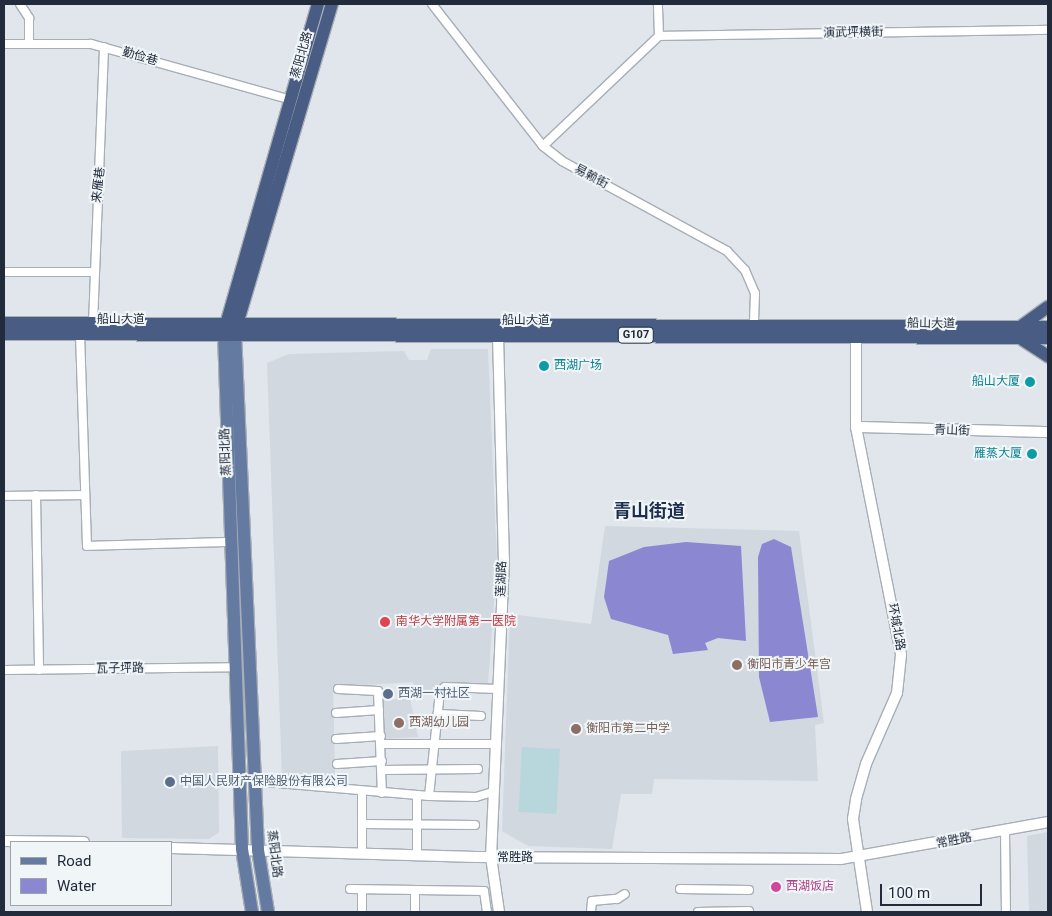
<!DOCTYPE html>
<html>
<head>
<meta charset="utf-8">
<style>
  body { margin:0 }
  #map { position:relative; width:1052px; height:916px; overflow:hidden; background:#e0e6eb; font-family:Roboto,"Noto Sans SC",sans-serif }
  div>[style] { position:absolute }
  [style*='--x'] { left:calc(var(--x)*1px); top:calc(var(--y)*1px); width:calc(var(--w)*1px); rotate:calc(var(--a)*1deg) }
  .built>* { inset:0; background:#d1d8df }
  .green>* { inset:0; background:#b8d7dd; transform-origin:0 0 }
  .water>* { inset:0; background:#8b87d1 }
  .roads { filter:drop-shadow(1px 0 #a7aeb6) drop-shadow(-1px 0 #a7aeb6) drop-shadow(0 1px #a7aeb6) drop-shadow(0 -1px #a7aeb6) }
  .minor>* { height:8px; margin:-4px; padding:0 4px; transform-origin:4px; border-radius:4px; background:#fff }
  .tertiary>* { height:10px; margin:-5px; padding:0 5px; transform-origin:5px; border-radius:5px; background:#fff }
  .primary>* { height:12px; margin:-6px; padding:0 6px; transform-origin:6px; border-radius:6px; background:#647aa1 }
  .trunk>* { height:12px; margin:-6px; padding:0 6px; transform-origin:6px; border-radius:6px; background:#485c84 }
  .dots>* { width:14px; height:14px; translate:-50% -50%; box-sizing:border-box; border:2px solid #f0f5f8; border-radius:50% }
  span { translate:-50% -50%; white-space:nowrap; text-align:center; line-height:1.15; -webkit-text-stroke:4px #f0f5f8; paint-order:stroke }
  .shield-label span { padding:1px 4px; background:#f0f5f8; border:1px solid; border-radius:4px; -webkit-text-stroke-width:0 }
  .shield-label { font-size:11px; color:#212b3b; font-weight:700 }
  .street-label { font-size:12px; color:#212b3b }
  .culture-label { font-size:12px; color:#0d838f }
  .left { translate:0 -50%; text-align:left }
  .right { translate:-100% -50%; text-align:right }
  .health-label { font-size:12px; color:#be3a42 }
  .education-label { font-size:12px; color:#785e54 }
  .service-label { font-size:12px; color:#4e5e75 }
  .hotel-label { font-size:12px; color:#b23c85 }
  .district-label { font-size:18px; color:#1d2e4e; font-weight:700 }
  .frame { position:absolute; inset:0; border:5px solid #212b3b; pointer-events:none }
  .legend { position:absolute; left:10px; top:841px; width:162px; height:65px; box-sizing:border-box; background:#f0f5f8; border:1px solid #9da4ac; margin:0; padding:6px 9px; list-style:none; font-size:15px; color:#212b3b }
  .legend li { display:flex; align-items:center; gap:10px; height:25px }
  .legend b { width:25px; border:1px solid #9da4ac }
  .scale { position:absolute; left:880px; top:884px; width:102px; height:22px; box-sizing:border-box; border:2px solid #212b3b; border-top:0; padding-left:6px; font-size:15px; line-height:18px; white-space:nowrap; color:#212b3b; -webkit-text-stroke:4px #f0f5f8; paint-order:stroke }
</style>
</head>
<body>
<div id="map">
  <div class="built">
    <div style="clip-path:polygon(431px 349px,488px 349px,497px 563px,488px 683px,443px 683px,438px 693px,416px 694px,413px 682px,333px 687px,335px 775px,282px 777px,267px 363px,289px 354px,404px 351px,409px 360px,427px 360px)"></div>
    <div style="clip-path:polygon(605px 526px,799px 531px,824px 723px,815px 725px,818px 781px,654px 779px,652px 794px,621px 794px,612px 849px,528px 846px,502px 831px,510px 614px,591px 624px)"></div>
    <div style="clip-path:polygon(410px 698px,418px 737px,383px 739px,381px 700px)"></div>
    <div style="clip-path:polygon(218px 746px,219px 832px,209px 839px,122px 838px,121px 751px)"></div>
    <div style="clip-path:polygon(1048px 832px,1048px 910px,1029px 912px,1027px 836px)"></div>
  </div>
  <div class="green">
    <div style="left:522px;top:747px;width:38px;height:65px;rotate:3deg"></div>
  </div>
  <div class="water">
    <div style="clip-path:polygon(774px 539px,791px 547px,818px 717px,770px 722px,759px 677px,758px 557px,762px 544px)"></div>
    <div style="clip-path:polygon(686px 542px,741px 546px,746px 641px,718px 638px,705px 643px,708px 650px,673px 654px,668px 635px,611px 619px,604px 597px,609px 561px,644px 547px)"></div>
  </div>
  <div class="roads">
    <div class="minor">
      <div style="--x:20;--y:4;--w:17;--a:57"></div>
      <div style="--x:29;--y:18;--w:26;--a:90"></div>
      <div style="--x:432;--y:4;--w:180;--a:52"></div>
      <div style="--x:543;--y:146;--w:24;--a:38"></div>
      <div style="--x:562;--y:161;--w:188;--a:28.6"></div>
      <div style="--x:727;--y:251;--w:26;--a:47"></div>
      <div style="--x:745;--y:270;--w:25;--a:67"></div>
      <div style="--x:755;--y:293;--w:32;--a:92"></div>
      <div style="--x:659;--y:36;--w:389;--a:-0.9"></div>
      <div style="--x:4;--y:44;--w:87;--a:0"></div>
      <div style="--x:91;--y:44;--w:208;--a:15.6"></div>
      <div style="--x:543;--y:146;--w:160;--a:-43.5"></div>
      <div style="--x:659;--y:36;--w:32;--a:-92"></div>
      <div style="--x:4;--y:272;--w:89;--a:0"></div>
      <div style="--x:93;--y:323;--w:276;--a:-87.7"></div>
      <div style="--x:80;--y:334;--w:212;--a:88.1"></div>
      <div style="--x:87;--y:546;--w:144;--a:-1.6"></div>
      <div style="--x:36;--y:495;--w:175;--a:89"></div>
      <div style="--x:4;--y:496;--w:81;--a:-0.7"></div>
      <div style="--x:4;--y:670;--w:232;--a:-0.7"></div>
      <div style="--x:338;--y:689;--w:40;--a:2.9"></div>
      <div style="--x:378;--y:691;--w:102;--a:87.8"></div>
      <div style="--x:336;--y:713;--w:43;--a:-4"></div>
      <div style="--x:439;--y:714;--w:42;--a:2.7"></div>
      <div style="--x:336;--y:739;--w:45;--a:-3.8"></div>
      <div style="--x:382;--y:744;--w:112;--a:0"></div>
      <div style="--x:337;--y:764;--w:45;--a:-3.8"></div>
      <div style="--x:382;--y:770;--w:96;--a:-0.6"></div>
      <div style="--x:254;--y:781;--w:176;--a:4.9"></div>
      <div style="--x:429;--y:796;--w:47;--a:1.2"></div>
      <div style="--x:476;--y:797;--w:17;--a:-17"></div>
      <div style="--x:417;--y:795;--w:56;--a:90"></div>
      <div style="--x:429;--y:796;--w:106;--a:-84"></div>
      <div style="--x:440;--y:691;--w:6;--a:-39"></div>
      <div style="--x:445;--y:687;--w:52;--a:2.2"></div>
      <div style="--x:363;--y:824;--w:112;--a:0.5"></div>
      <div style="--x:1005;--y:831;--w:81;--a:89.3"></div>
      <div style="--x:362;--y:849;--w:57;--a:-90"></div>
      <div style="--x:350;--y:889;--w:134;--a:0.9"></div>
      <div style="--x:484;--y:891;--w:21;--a:82"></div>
      <div style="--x:680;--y:889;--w:69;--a:0.8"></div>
      <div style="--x:415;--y:890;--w:22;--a:90"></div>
      <div style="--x:362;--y:912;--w:22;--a:-90"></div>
      <div style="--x:591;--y:912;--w:11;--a:-85"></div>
      <div style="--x:592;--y:901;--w:25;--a:-5"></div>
      <div style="--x:617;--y:899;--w:9;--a:-32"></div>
      <div style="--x:698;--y:912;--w:51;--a:-1.1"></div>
    </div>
    <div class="tertiary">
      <div style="--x:498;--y:335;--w:225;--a:88.5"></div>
      <div style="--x:504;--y:560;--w:297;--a:92.5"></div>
      <div style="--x:491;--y:857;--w:56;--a:81.7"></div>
      <div style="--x:856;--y:337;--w:90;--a:90"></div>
      <div style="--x:856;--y:427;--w:232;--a:78.8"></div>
      <div style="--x:901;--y:655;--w:38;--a:96"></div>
      <div style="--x:897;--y:693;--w:77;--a:113.6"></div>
      <div style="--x:866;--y:764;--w:37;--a:106"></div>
      <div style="--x:856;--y:800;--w:19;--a:99"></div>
      <div style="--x:853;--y:819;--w:94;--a:81.4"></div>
      <div style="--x:856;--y:427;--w:192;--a:1.5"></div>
      <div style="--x:4;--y:841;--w:80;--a:0.7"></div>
      <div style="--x:171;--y:848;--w:305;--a:1.7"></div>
      <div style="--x:476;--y:857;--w:365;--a:0.3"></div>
      <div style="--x:841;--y:859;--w:210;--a:-10.1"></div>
    </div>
    <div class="primary">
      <div style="--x:224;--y:333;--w:516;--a:88"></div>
      <div style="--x:242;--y:849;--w:64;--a:81"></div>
      <div style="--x:235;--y:333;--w:518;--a:87.45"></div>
      <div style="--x:258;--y:850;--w:63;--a:80.8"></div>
    </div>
    <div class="trunk">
      <div style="--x:4;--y:323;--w:1044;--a:0.22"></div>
      <div style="--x:1020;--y:327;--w:34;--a:-36"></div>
      <div style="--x:225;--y:328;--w:337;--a:-74"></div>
      <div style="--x:235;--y:331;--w:341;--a:-73.5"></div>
      <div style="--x:4;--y:334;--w:1044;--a:0.22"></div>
      <div style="--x:1023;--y:340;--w:30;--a:33"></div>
    </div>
  </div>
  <div class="dots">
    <div style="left:544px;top:366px;background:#0f9aa8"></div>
    <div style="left:1030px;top:382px;background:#0f9aa8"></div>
    <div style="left:1032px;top:454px;background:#0f9aa8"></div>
    <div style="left:385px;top:622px;background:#e0444e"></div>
    <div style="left:737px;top:665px;background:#8d6e63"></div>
    <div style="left:388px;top:694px;background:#5c6f8a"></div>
    <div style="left:399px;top:723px;background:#8d6e63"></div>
    <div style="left:576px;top:729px;background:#8d6e63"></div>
    <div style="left:170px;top:782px;background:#5c6f8a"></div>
    <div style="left:776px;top:887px;background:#d1479c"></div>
  </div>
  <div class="shield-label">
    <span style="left:636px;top:335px">G107</span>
  </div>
  <div class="street-label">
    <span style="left:853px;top:33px;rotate:-1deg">演武坪横街</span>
    <span style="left:302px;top:55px;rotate:-74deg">蒸阳北路</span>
    <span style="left:140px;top:57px;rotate:16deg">勤俭巷</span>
    <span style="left:591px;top:177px;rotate:28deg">易赖街</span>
    <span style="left:99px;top:185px;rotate:-83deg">来雁巷</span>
    <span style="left:121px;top:320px">船山大道</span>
    <span style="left:526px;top:321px">船山大道</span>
    <span style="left:931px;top:324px;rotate:1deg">船山大道</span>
    <span style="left:952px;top:431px;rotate:2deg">青山街</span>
    <span style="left:226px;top:452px;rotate:-92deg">蒸阳北路</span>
    <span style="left:502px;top:579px;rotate:-88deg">莲湖路</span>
    <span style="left:896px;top:627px;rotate:80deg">环城北路</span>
    <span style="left:120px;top:669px;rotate:-1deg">瓦子坪路</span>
    <span style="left:954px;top:841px;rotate:-11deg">常胜路</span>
    <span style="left:274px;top:854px;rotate:83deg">蒸阳北路</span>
    <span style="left:515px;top:858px">常胜路</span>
  </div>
  <div class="culture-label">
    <span class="left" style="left:554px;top:366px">西湖广场</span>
    <span class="right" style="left:1020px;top:382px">船山大厦</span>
    <span class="right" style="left:1022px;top:454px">雁蒸大厦</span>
  </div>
  <div class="health-label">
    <span class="left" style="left:396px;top:622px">南华大学附属第一医院</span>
  </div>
  <div class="education-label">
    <span class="left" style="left:747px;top:665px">衡阳市青少年宫</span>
    <span class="left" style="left:409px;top:723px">西湖幼儿园</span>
    <span class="left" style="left:586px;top:729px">衡阳市第二中学</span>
  </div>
  <div class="service-label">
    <span class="left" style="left:398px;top:694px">西湖一村社区</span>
    <span class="left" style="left:180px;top:782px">中国人民财产保险股份有限公司</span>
  </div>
  <div class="hotel-label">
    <span class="left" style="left:786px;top:887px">西湖饭店</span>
  </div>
  <div class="district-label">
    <span style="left:649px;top:511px">青山街道</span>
  </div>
  <div class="frame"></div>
  <ul class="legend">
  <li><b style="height:6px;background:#647aa1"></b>Road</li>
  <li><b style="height:14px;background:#8b87d1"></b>Water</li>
  </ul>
  <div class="scale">100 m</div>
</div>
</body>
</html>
